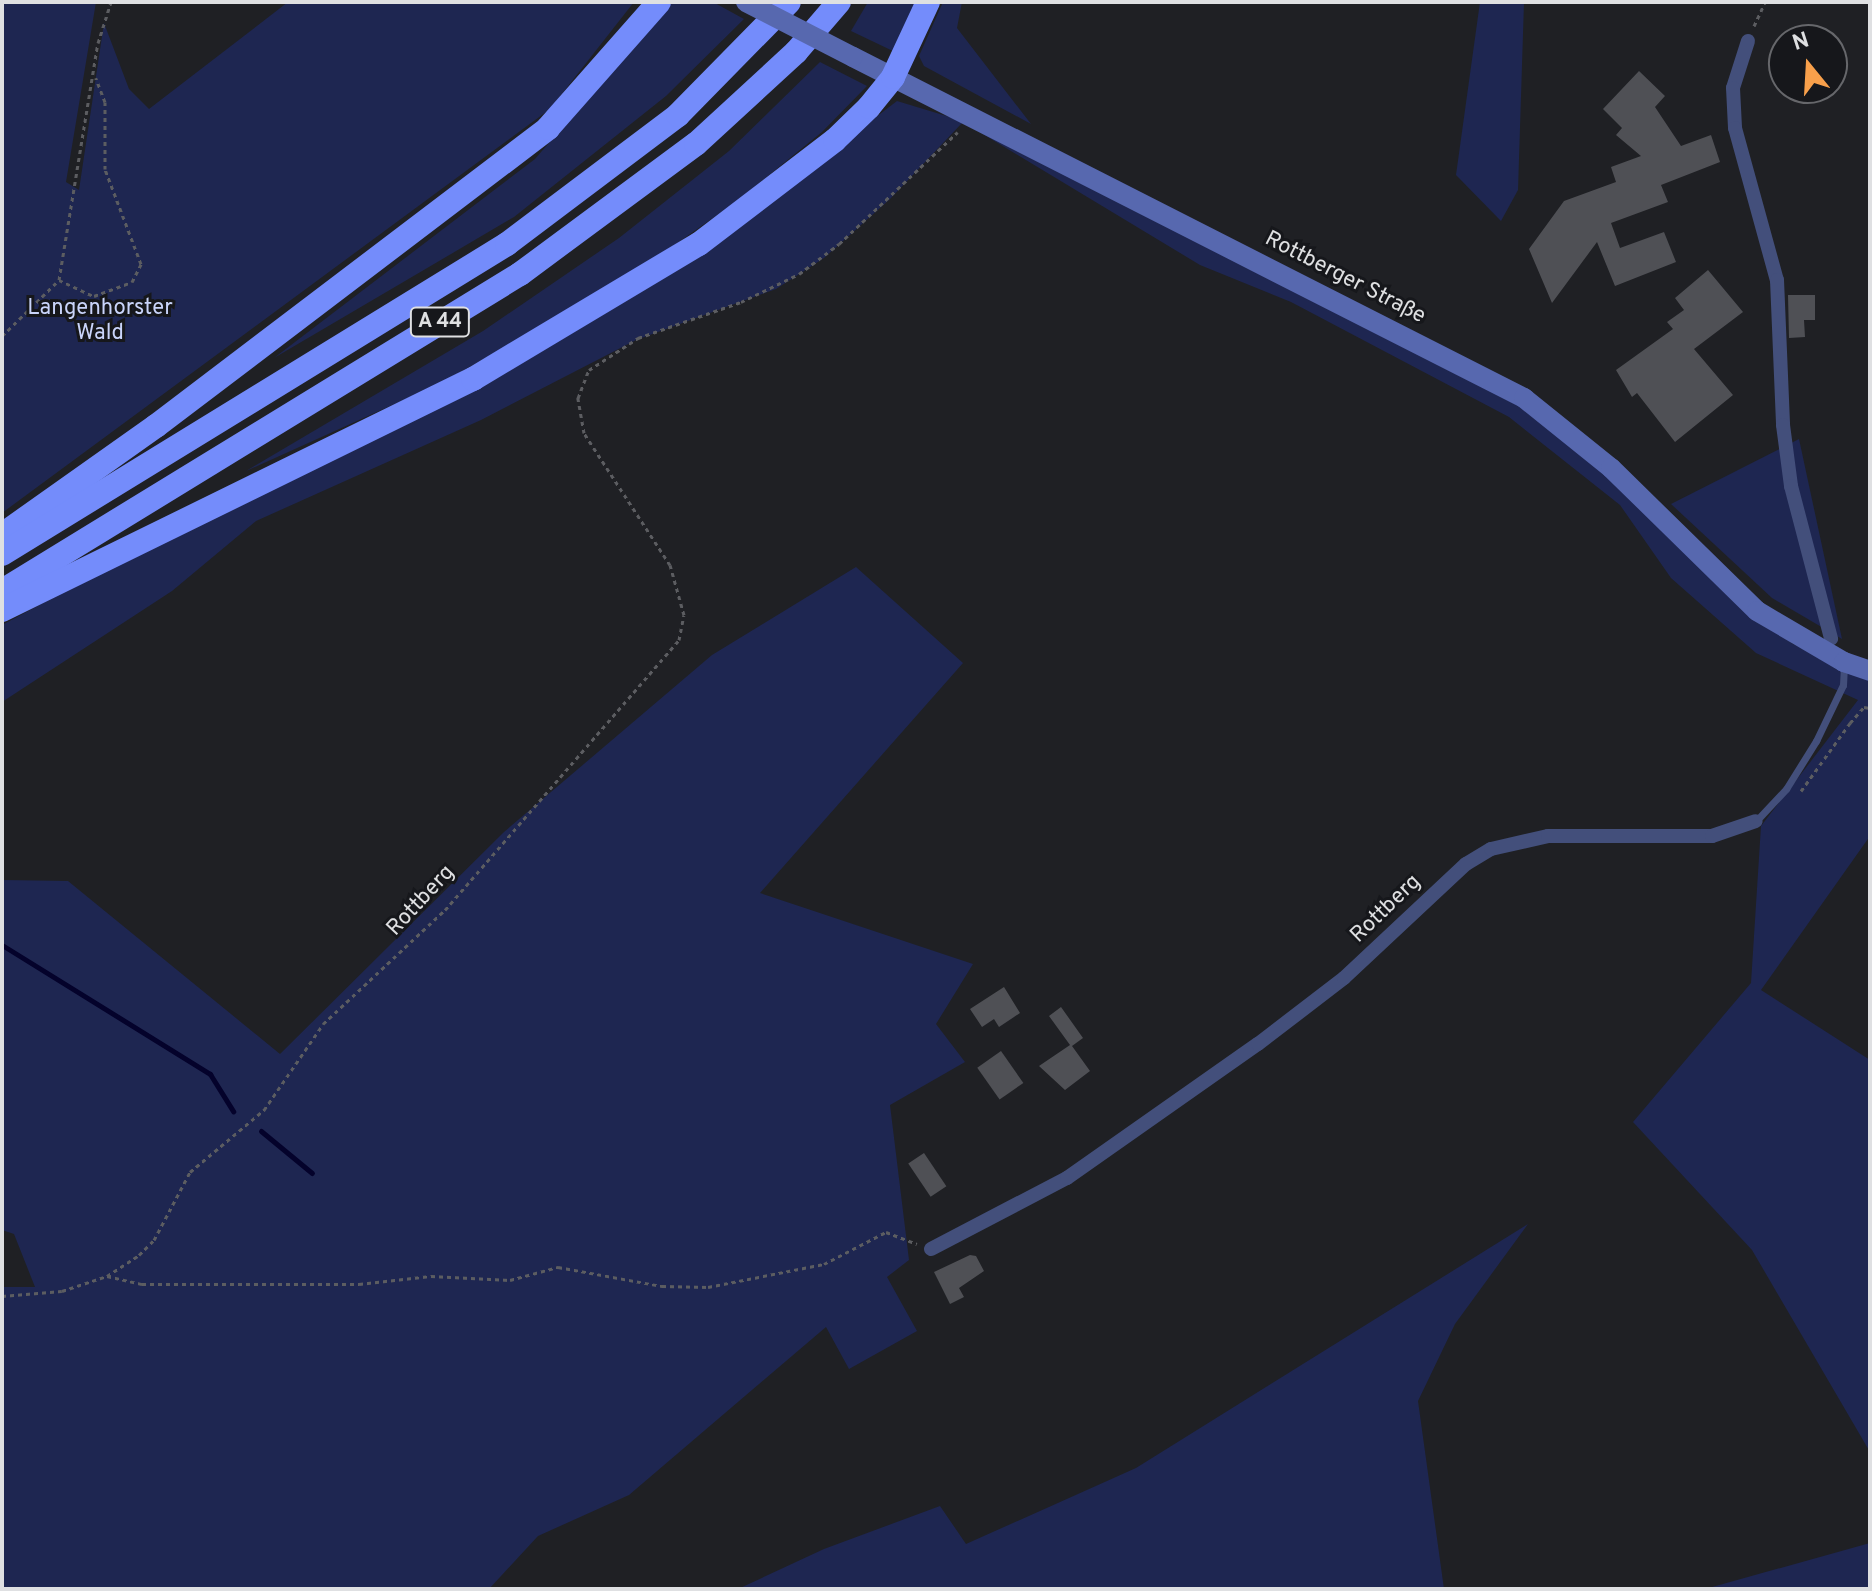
<!DOCTYPE html>
<html>
<head>
<meta charset="utf-8">
<style>
  body { margin:0 }
  #map { position:relative; width:1872px; height:1591px; overflow:hidden; background:#1f2024; font-family:Overpass,sans-serif }
  div>[style] { position:absolute }
  [style*='--x'] { left:calc(var(--x)*1px); top:calc(var(--y)*1px); width:calc(var(--w)*1px); rotate:calc(var(--a)*1deg) }
  .green>* { inset:0; background:#1e2651 }
  .stream>* { height:5px; margin:-2.5px; padding:0 2.5px; transform-origin:2.5px; border-radius:2.5px; background:#04022b }
  .building>* { inset:0; background:#4f5055; transform-origin:0 0 }
  .path>* { height:3px; margin-top:-1.5px; transform-origin:0; background:repeating-linear-gradient(90deg,#5c5d61 0 4px,transparent 0 8px) }
  .service>* { height:7px; margin:-3.5px; padding:0 3.5px; transform-origin:3.5px; border-radius:3.5px; background:#434f7b }
  .minor>* { height:14px; margin:-7px; padding:0 7px; transform-origin:7px; border-radius:7px; background:#434f7b }
  .secondary>* { height:20px; margin:-10px; padding:0 10px; transform-origin:10px; border-radius:10px; background:#5768af }
  .motorway>* { height:24px; margin:-12px; padding:0 12px; transform-origin:12px; border-radius:12px; background:#748cfb }
  .secondary-bridge>* { height:20px; margin:-10px; padding:0 10px; transform-origin:10px; border-radius:10px; background:#5768af }
  span { translate:-50% -50%; white-space:nowrap; text-align:center; line-height:1.15; -webkit-text-stroke:6px #16171b; paint-order:stroke }
  .shield-label span { padding:2px 6px; background:#16171b; border:2px solid; border-radius:6px; -webkit-text-stroke-width:0 }
  .shield-label { font-size:20px; color:#dfe0e2; font-weight:700 }
  .street-label { font-size:22px; color:#dfe0e2 }
  .park-label { font-size:22px; color:#c9d4fa }
  .frame { position:absolute; inset:0; border:4px solid #dfe0e2; pointer-events:none }
  .north { position:absolute; left:1768px; top:24px; width:80px; height:80px; box-sizing:border-box; background:#16171b; border:2px solid #66676b; border-radius:50%; rotate:342deg; font-size:22px; font-weight:700; line-height:32px; text-align:center; color:#dfe0e2 }
  .north::after { content:''; display:block; margin:auto; width:28px; height:36px; background:#f8a04b; clip-path:polygon(50% 0,100% 100%,50% 72%,0 100%) }
</style>
</head>
<body>
<div id="map">
  <div class="green">
    <div style="clip-path:polygon(2px 2px,96px 2px,66px 182px,79px 190px,104px 23px,129px 89px,149px 109px,288px 2px,634px 2px,550px 109px,2px 513px)"></div>
    <div style="clip-path:polygon(671px 2px,713px 2px,744px 19px,666px 96px,514px 217px,274px 358px,535px 159px)"></div>
    <div style="clip-path:polygon(868px 2px,918px 2px,895px 52px,851px 31px)"></div>
    <div style="clip-path:polygon(943px 2px,962px 2px,957px 28px,1031px 124px,924px 66px,919px 56px)"></div>
    <div style="clip-path:polygon(1480px 2px,1524px 2px,1518px 190px,1501px 221px,1456px 175px)"></div>
    <div style="clip-path:polygon(820px 62px,867px 86px,822px 132px,737px 201px,629px 277px,441px 383px,246px 471px,483px 331px,619px 238px,729px 151px)"></div>
    <div style="clip-path:polygon(897px 101px,963px 121px,1521px 407px,1572px 443px,1743px 608px,1793px 644px,1870px 681px,1870px 836px,1761px 990px,1870px 1060px,1870px 1452px,1752px 1250px,1633px 1122px,1751px 983px,1761px 826px,1858px 700px,1756px 653px,1671px 578px,1620px 505px,1509px 417px,1291px 302px,1200px 265px,963px 122px,890px 199px,824px 258px,776px 289px,636px 340px,481px 420px,256px 521px,172px 591px,2px 702px,2px 625px,702px 250px)"></div>
    <div style="clip-path:polygon(1799px 439px,1842px 639px,1772px 598px,1671px 504px)"></div>
    <div style="clip-path:polygon(856px 567px,963px 663px,760px 893px,973px 964px,936px 1024px,965px 1062px,890px 1105px,909px 1260px,887px 1277px,917px 1331px,849px 1369px,826px 1327px,629px 1495px,538px 1536px,489px 1589px,2px 1589px,2px 1287px,35px 1287px,14px 1234px,2px 1230px,2px 880px,68px 881px,280px 1054px,504px 832px,712px 655px)"></div>
    <div style="clip-path:polygon(1528px 1224px,1455px 1324px,1418px 1401px,1444px 1589px,738px 1589px,824px 1549px,940px 1506px,966px 1544px,1136px 1468px)"></div>
    <div style="clip-path:polygon(1870px 1543px,1870px 1589px,1705px 1589px)"></div>
  </div>
  <div class="stream">
    <div style="--x:2;--y:945;--w:245;--a:31.8"></div>
    <div style="--x:210;--y:1074;--w:44;--a:58.1"></div>
    <div style="--x:261;--y:1131;--w:66;--a:39.5"></div>
  </div>
  <div class="building">
    <div style="clip-path:polygon(1639px 71px,1665px 96px,1655px 107px,1681px 146px,1711px 135px,1720px 162px,1661px 185px,1668px 202px,1611px 223px,1620px 248px,1664px 232px,1676px 262px,1615px 286px,1597px 242px,1552px 303px,1529px 249px,1564px 201px,1616px 182px,1611px 167px,1641px 156px,1616px 135px,1622px 128px,1603px 109px)"></div>
    <div style="clip-path:polygon(1708px 270px,1743px 312px,1694px 349px,1733px 395px,1675px 442px,1637px 393px,1632px 397px,1616px 370px,1673px 329px,1667px 322px,1684px 310px,1675px 298px)"></div>
    <div style="clip-path:polygon(1788px 295px,1815px 295px,1815px 320px,1804px 320px,1805px 337px,1789px 338px)"></div>
    <div style="clip-path:polygon(1004px 987px,1020px 1013px,999px 1027px,994px 1019px,982px 1027px,970px 1009px)"></div>
    <div style="clip-path:polygon(1061px 1007px,1083px 1038px,1072px 1046px,1090px 1071px,1065px 1090px,1039px 1066px,1070px 1045px,1049px 1016px)"></div>
    <div style="left:1001px;top:1051px;width:39px;height:29px;rotate:55deg"></div>
    <div style="left:924px;top:1153px;width:40px;height:19px;rotate:56deg"></div>
    <div style="clip-path:polygon(970px 1255px,976px 1256px,984px 1271px,959px 1288px,964px 1297px,950px 1304px,934px 1272px)"></div>
  </div>
  <div class="path">
    <div style="--x:1754;--y:26;--w:26;--a:-65"></div>
    <div style="--x:59;--y:280;--w:38;--a:25"></div>
    <div style="--x:94;--y:296;--w:40;--a:-20.2"></div>
    <div style="--x:132;--y:282;--w:20;--a:-63"></div>
    <div style="--x:141;--y:264;--w:102;--a:-110.8"></div>
    <div style="--x:105;--y:169;--w:67;--a:-90"></div>
    <div style="--x:105;--y:102;--w:26;--a:-111"></div>
    <div style="--x:2;--y:336;--w:80;--a:-44.5"></div>
    <div style="--x:59;--y:280;--w:240;--a:-80.7"></div>
    <div style="--x:98;--y:43;--w:43;--a:-72.4"></div>
    <div style="--x:1801;--y:791;--w:84;--a:-54.2"></div>
    <div style="--x:1850;--y:723;--w:21;--a:-49"></div>
    <div style="--x:1864;--y:707;--w:6;--a:9"></div>
    <div style="--x:107;--y:1276;--w:36;--a:13"></div>
    <div style="--x:142;--y:1284;--w:217;--a:0"></div>
    <div style="--x:359;--y:1284;--w:72;--a:-6.3"></div>
    <div style="--x:431;--y:1276;--w:79;--a:2.9"></div>
    <div style="--x:510;--y:1280;--w:50;--a:-15.2"></div>
    <div style="--x:558;--y:1267;--w:106;--a:10.4"></div>
    <div style="--x:662;--y:1286;--w:46;--a:1.2"></div>
    <div style="--x:708;--y:1287;--w:118;--a:-11.2"></div>
    <div style="--x:824;--y:1264;--w:70;--a:-27.3"></div>
    <div style="--x:886;--y:1232;--w:33;--a:21"></div>
    <div style="--x:2;--y:1296;--w:60;--a:-4.8"></div>
    <div style="--x:62;--y:1291;--w:47;--a:-18.4"></div>
    <div style="--x:107;--y:1276;--w:38;--a:-33"></div>
    <div style="--x:139;--y:1255;--w:21;--a:-45"></div>
    <div style="--x:154;--y:1240;--w:77;--a:-62.1"></div>
    <div style="--x:190;--y:1172;--w:97;--a:-40"></div>
    <div style="--x:264;--y:1110;--w:104;--a:-55.5"></div>
    <div style="--x:323;--y:1024;--w:167;--a:-43.1"></div>
    <div style="--x:445;--y:910;--w:357;--a:-49.1"></div>
    <div style="--x:679;--y:640;--w:25;--a:-79"></div>
    <div style="--x:684;--y:615;--w:52;--a:-105.6"></div>
    <div style="--x:670;--y:565;--w:158;--a:-123.1"></div>
    <div style="--x:584;--y:433;--w:36;--a:-100"></div>
    <div style="--x:578;--y:398;--w:30;--a:-69"></div>
    <div style="--x:589;--y:370;--w:59;--a:-33.1"></div>
    <div style="--x:638;--y:338;--w:109;--a:-19.3"></div>
    <div style="--x:741;--y:302;--w:64;--a:-25.8"></div>
    <div style="--x:799;--y:274;--w:50;--a:-36.9"></div>
    <div style="--x:839;--y:244;--w:163;--a:-43.3"></div>
  </div>
  <div class="service">
    <div style="--x:1756;--y:821;--w:44;--a:-46.8"></div>
    <div style="--x:1786;--y:789;--w:57;--a:-58"></div>
    <div style="--x:1816;--y:741;--w:62;--a:-64.3"></div>
    <div style="--x:1843;--y:685;--w:19;--a:-87"></div>
  </div>
  <div class="minor">
    <div style="--x:1748;--y:41;--w:49;--a:107.7"></div>
    <div style="--x:1733;--y:88;--w:40;--a:87.1"></div>
    <div style="--x:1735;--y:128;--w:158;--a:74.6"></div>
    <div style="--x:1777;--y:280;--w:145;--a:87.6"></div>
    <div style="--x:1783;--y:425;--w:62;--a:82.5"></div>
    <div style="--x:1791;--y:486;--w:158;--a:75.3"></div>
    <div style="--x:931;--y:1249;--w:153;--a:-27.6"></div>
    <div style="--x:1067;--y:1178;--w:233;--a:-35.1"></div>
    <div style="--x:1258;--y:1044;--w:108;--a:-37.5"></div>
    <div style="--x:1344;--y:978;--w:167;--a:-43.1"></div>
    <div style="--x:1466;--y:864;--w:29;--a:-31"></div>
    <div style="--x:1491;--y:849;--w:58;--a:-12.8"></div>
    <div style="--x:1548;--y:836;--w:164;--a:0"></div>
    <div style="--x:1712;--y:836;--w:46;--a:-18.8"></div>
  </div>
  <div class="secondary">
    <div style="--x:853;--y:57;--w:753;--a:26.94"></div>
    <div style="--x:1524;--y:398;--w:112;--a:38.8"></div>
    <div style="--x:1611;--y:468;--w:204;--a:44.4"></div>
    <div style="--x:1757;--y:611;--w:101;--a:30.4"></div>
    <div style="--x:1844;--y:662;--w:28;--a:19"></div>
  </div>
  <div class="motorway">
    <div style="--x:2;--y:535;--w:189;--a:-35.3"></div>
    <div style="--x:156;--y:426;--w:492;--a:-37.2"></div>
    <div style="--x:548;--y:128;--w:168;--a:-48.6"></div>
    <div style="--x:2;--y:554;--w:593;--a:-31.54"></div>
    <div style="--x:507;--y:244;--w:214;--a:-37"></div>
    <div style="--x:678;--y:115;--w:158;--a:-45.5"></div>
    <div style="--x:2;--y:591;--w:607;--a:-31.47"></div>
    <div style="--x:520;--y:274;--w:219;--a:-36.5"></div>
    <div style="--x:696;--y:144;--w:136;--a:-42.6"></div>
    <div style="--x:796;--y:52;--w:66;--a:-49.3"></div>
    <div style="--x:2;--y:610;--w:525;--a:-26.13"></div>
    <div style="--x:473;--y:379;--w:263;--a:-30.9"></div>
    <div style="--x:699;--y:244;--w:171;--a:-37.4"></div>
    <div style="--x:835;--y:140;--w:47;--a:-44.1"></div>
    <div style="--x:869;--y:107;--w:38;--a:-51"></div>
    <div style="--x:893;--y:77;--w:83;--a:-65"></div>
  </div>
  <div class="secondary-bridge">
    <div style="--x:746;--y:2;--w:120;--a:27.2"></div>
  </div>
  <div class="shield-label">
    <span style="left:440px;top:322px">A 44</span>
  </div>
  <div class="street-label">
    <span style="left:1345px;top:278px;rotate:27deg">Rottberger Straße</span>
    <span style="left:421px;top:901px;rotate:-47deg">Rottberg</span>
    <span style="left:1386px;top:909px;rotate:-44deg">Rottberg</span>
  </div>
  <div class="park-label">
    <span style="left:100px;top:321px">Langenhorster<br>Wald</span>
  </div>
  <div class="frame"></div>
  <div class="north">N</div>
</div>
</body>
</html>
